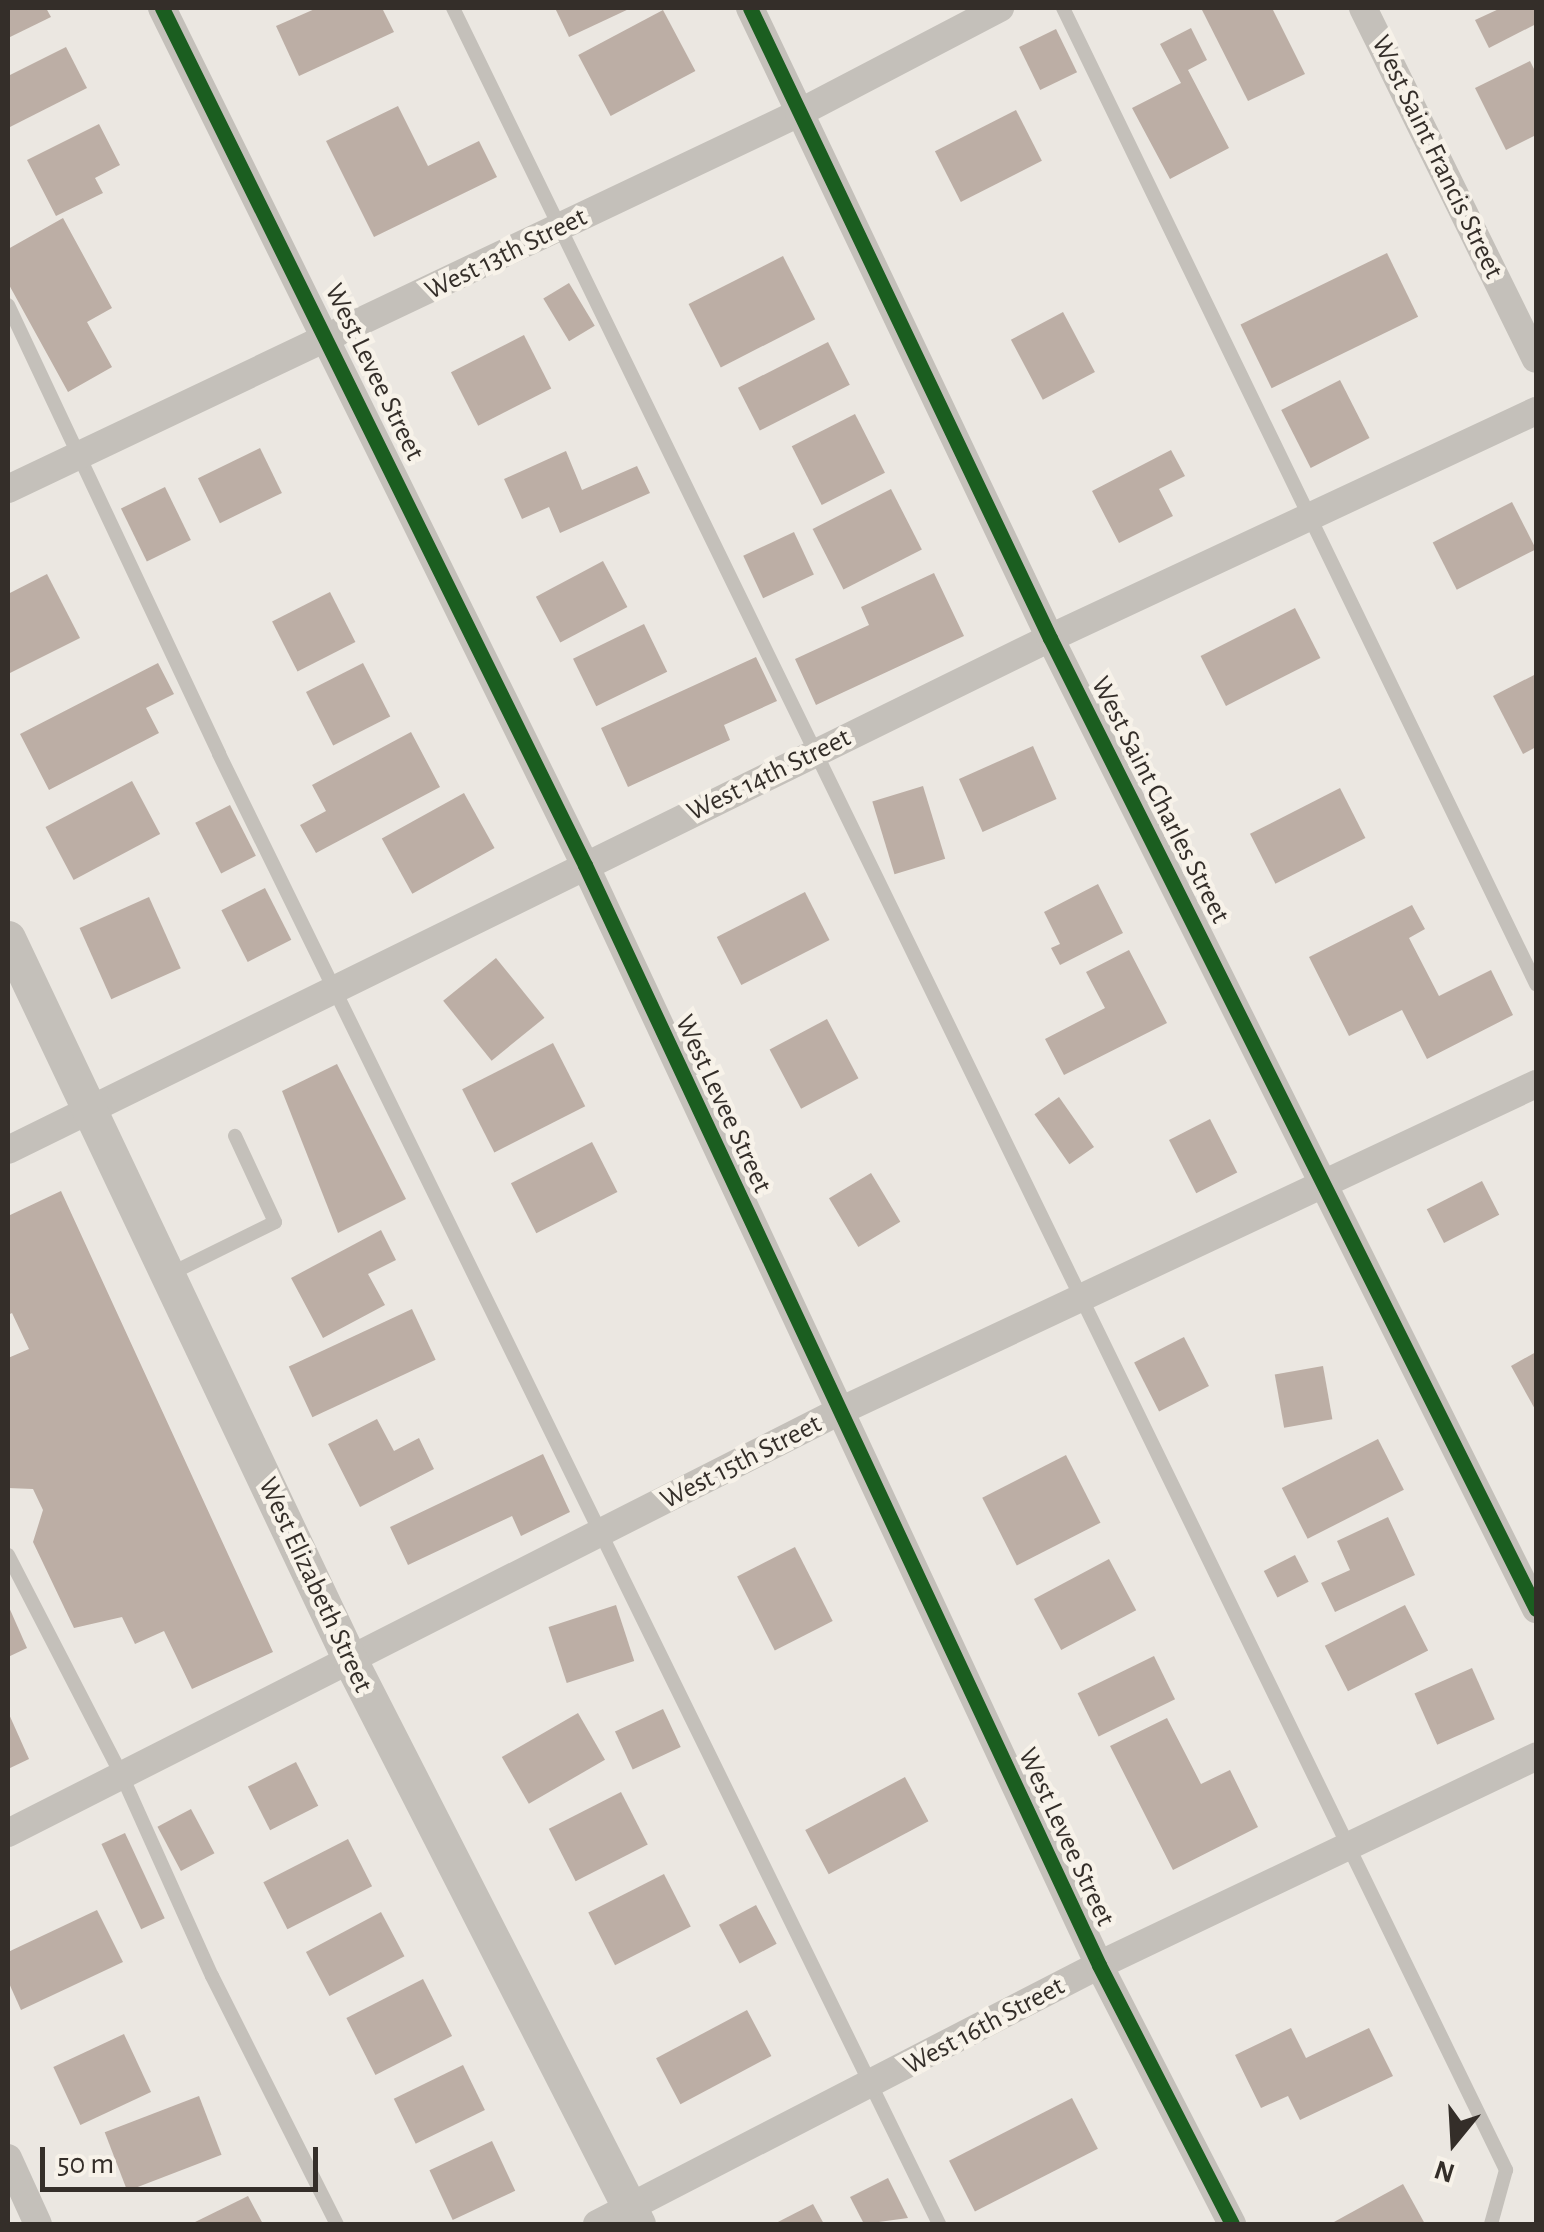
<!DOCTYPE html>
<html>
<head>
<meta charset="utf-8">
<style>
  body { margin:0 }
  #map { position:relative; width:1544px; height:2232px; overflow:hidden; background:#ebe7e1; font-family:"Alegreya Sans",sans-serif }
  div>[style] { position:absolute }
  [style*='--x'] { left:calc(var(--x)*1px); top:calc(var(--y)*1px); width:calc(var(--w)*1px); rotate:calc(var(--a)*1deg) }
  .building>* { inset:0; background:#bcaea5; transform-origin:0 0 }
  .service>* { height:14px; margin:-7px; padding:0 7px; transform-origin:7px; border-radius:7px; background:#c4c0ba }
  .minor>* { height:28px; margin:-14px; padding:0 14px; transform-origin:14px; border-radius:14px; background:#c4c0ba }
  .tertiary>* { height:35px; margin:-17.5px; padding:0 17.5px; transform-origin:17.5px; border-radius:17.5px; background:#c4c0ba }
  .cycleway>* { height:15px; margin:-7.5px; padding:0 7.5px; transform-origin:7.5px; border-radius:7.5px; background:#1b5e20 }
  span { translate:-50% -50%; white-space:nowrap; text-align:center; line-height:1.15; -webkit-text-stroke:9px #f7f2e9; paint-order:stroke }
  .street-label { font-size:28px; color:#342e29 }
  .frame { position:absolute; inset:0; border:10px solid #342e29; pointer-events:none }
  .north { position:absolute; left:1404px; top:2092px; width:100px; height:100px; -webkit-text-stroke:8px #f7f2e9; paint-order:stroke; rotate:198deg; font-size:28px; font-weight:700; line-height:40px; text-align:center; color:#342e29 }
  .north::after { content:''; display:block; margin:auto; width:35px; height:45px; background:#342e29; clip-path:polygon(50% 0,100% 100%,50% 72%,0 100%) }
  .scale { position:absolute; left:40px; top:2147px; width:278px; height:45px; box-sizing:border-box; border:5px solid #342e29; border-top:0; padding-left:12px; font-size:30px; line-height:35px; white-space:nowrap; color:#342e29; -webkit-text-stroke:8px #f7f2e9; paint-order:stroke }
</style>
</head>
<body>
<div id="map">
  <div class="building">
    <div style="clip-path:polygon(8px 8px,46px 8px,51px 17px,8px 38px)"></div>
    <div style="clip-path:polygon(317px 8px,382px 8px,394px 32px,299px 76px,276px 26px)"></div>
    <div style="clip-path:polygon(555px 8px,631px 8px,569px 37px)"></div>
    <div style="clip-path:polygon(1201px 8px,1272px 8px,1305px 74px,1248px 101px)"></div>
    <div style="clip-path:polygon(1501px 8px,1536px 8px,1536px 24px,1489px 48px,1475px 20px)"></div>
    <div style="left:663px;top:10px;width:69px;height:96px;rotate:62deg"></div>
    <div style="clip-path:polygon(1191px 28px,1207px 60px,1188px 70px,1229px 148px,1170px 179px,1132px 108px,1181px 83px,1160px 44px)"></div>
    <div style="left:1056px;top:29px;width:48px;height:41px;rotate:64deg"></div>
    <div style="clip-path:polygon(66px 47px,87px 88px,8px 128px,8px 76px)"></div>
    <div style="clip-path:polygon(1530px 61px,1536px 73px,1536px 135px,1506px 150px,1475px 88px)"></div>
    <div style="clip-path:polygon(398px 106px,428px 166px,479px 141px,497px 177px,374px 237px,326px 141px)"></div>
    <div style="left:1016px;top:110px;width:57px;height:91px;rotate:63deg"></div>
    <div style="clip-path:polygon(99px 124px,120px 165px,95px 178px,103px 193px,56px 216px,27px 160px)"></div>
    <div style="clip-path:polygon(63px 218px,112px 308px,87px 322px,112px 367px,68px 392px,8px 283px,8px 249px)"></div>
    <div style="left:1387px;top:253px;width:71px;height:163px;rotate:64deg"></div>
    <div style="left:783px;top:256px;width:71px;height:106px;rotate:63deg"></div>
    <div style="left:569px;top:283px;width:50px;height:30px;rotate:59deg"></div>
    <div style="left:1063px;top:312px;width:68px;height:59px;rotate:62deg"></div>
    <div style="left:524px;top:335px;width:60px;height:82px;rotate:63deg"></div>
    <div style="left:828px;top:342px;width:48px;height:101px;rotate:63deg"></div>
    <div style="left:1340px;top:380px;width:65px;height:66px;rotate:63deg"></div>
    <div style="left:855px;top:414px;width:66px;height:71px;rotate:63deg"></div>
    <div style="left:260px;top:448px;width:50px;height:69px;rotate:64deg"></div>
    <div style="clip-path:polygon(1171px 450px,1185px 476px,1159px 489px,1173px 516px,1119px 543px,1092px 491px)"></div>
    <div style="clip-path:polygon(566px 451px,582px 490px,637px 466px,650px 493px,560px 533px,549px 507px,522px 519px,504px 479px)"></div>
    <div style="left:165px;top:487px;width:59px;height:49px;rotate:64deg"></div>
    <div style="left:891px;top:489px;width:68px;height:88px;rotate:63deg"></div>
    <div style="left:1512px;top:502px;width:53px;height:89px;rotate:63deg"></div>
    <div style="left:794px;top:532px;width:47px;height:56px;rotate:65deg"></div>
    <div style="left:603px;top:561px;width:52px;height:76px;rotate:62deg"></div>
    <div style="clip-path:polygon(934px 573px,964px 636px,816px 705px,795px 659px,869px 625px,861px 607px)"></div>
    <div style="clip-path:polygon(47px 574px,80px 638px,8px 674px,8px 594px)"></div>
    <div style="left:330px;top:592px;width:56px;height:65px;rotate:63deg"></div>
    <div style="left:1295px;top:608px;width:56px;height:106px;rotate:63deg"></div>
    <div style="left:644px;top:624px;width:53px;height:79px;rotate:64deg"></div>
    <div style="clip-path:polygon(756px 657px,777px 701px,724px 725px,730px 740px,628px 787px,601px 728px)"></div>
    <div style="clip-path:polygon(158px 663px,174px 694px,146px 708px,159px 733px,49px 790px,20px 734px)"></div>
    <div style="left:363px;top:663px;width:60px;height:64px;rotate:63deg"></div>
    <div style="clip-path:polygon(1536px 674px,1536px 747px,1523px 754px,1493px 696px)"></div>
    <div style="clip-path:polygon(411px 732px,440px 787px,316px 853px,300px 825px,326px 811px,312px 785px)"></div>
    <div style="left:1033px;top:746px;width:58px;height:81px;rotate:66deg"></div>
    <div style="left:132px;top:781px;width:60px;height:98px;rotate:62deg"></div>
    <div style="left:923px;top:786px;width:76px;height:53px;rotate:73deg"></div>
    <div style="left:1340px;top:788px;width:56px;height:101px;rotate:63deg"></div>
    <div style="left:464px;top:793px;width:63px;height:94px;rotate:61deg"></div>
    <div style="left:230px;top:805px;width:57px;height:39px;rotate:63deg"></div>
    <div style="clip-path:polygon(1098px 884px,1123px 933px,1060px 965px,1051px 948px,1060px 944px,1044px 912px)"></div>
    <div style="left:265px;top:888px;width:58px;height:49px;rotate:63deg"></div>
    <div style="left:805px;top:892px;width:54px;height:99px;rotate:63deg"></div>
    <div style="left:149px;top:897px;width:78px;height:76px;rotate:66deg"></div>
    <div style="clip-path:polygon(1412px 905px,1425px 929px,1409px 938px,1439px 996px,1491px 970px,1513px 1015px,1427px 1059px,1402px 1010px,1349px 1036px,1309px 957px)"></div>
    <div style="clip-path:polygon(1129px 950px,1167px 1023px,1064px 1075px,1045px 1039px,1105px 1008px,1086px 972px)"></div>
    <div style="left:496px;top:958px;width:77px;height:68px;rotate:51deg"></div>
    <div style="left:827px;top:1019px;width:67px;height:65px;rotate:62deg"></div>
    <div style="left:553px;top:1043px;width:71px;height:102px;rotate:63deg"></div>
    <div style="clip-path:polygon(337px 1064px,406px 1199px,338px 1233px,282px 1091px)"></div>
    <div style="left:1059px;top:1097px;width:61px;height:30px;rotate:55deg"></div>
    <div style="left:1210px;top:1119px;width:60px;height:46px;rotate:63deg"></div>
    <div style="left:592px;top:1142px;width:56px;height:91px;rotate:63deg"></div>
    <div style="left:871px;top:1173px;width:57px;height:49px;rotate:59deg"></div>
    <div style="left:1482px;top:1181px;width:38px;height:62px;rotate:63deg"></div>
    <div style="clip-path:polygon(61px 1191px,273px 1652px,192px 1689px,164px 1631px,135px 1644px,122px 1617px,74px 1628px,33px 1542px,43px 1510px,33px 1489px,8px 1488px,8px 1358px,29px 1349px,12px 1313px,8px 1315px,8px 1216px)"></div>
    <div style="clip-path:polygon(381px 1230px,396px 1260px,368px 1274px,385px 1305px,323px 1338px,291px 1278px)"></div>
    <div style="left:412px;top:1309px;width:56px;height:136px;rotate:65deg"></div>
    <div style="left:1184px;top:1337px;width:55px;height:56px;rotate:63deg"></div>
    <div style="clip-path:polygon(1536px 1352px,1536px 1411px,1511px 1366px)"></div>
    <div style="left:1323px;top:1366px;width:54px;height:49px;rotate:80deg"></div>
    <div style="clip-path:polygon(377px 1419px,394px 1451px,419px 1438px,434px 1469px,360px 1507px,328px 1444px)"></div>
    <div style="left:1378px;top:1439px;width:57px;height:108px;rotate:63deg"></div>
    <div style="clip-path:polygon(543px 1454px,570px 1512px,521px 1536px,512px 1516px,408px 1565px,390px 1527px)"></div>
    <div style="left:1066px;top:1455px;width:76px;height:94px;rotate:63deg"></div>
    <div style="clip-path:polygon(1388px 1517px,1415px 1575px,1335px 1612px,1321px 1583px,1350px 1570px,1337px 1541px)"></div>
    <div style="left:795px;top:1547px;width:83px;height:65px;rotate:63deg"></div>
    <div style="left:1295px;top:1555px;width:30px;height:35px;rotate:63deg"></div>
    <div style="left:1109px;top:1559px;width:58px;height:85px;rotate:62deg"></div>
    <div style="clip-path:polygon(8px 1605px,27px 1648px,8px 1657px)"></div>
    <div style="left:616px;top:1605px;width:59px;height:71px;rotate:72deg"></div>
    <div style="left:1405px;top:1605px;width:51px;height:90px;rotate:63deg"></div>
    <div style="left:1154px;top:1656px;width:48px;height:85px;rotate:64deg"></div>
    <div style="left:1472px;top:1668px;width:56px;height:63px;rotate:66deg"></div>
    <div style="left:663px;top:1709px;width:42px;height:53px;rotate:65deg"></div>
    <div style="clip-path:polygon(8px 1712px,29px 1759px,8px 1769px)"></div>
    <div style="left:578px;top:1713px;width:54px;height:88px;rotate:60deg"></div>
    <div style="clip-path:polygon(1167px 1718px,1201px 1784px,1230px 1770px,1258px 1827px,1173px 1870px,1110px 1746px)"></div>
    <div style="left:296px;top:1762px;width:49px;height:54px;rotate:63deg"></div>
    <div style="left:905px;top:1777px;width:50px;height:113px;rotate:62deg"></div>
    <div style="left:621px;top:1792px;width:59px;height:81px;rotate:63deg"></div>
    <div style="left:191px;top:1809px;width:50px;height:38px;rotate:62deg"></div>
    <div style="left:125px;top:1833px;width:94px;height:26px;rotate:65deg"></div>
    <div style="left:348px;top:1839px;width:53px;height:95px;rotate:63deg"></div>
    <div style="left:664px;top:1874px;width:59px;height:85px;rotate:63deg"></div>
    <div style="left:756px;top:1905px;width:44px;height:42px;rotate:62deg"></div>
    <div style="clip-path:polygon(97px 1910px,123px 1962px,21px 2010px,8px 1981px,8px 1952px)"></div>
    <div style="left:381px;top:1912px;width:50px;height:85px;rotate:62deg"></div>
    <div style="left:423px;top:1979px;width:64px;height:86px;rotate:63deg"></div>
    <div style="left:747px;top:2010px;width:52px;height:103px;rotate:62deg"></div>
    <div style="clip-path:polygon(1291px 2028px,1306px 2058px,1369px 2028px,1393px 2076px,1300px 2120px,1288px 2096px,1261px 2108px,1235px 2055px)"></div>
    <div style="left:124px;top:2034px;width:64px;height:78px;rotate:65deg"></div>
    <div style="left:463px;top:2065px;width:50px;height:77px;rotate:64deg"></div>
    <div style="left:199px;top:2096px;width:63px;height:101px;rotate:69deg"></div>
    <div style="left:1072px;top:2098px;width:57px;height:138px;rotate:63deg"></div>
    <div style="left:492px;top:2141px;width:55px;height:69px;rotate:65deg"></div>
    <div style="clip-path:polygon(888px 2178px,908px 2218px,864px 2224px,850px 2197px)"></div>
    <div style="clip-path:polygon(1403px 2184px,1425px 2224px,1336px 2224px,1334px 2222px)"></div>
    <div style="clip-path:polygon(248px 2196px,263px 2224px,191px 2224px)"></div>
    <div style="clip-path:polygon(813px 2204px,824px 2224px,774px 2224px)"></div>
  </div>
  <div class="service">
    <div style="--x:453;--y:8;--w:2405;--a:64.03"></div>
    <div style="--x:1506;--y:2170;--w:56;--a:105.5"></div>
    <div style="--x:1063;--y:8;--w:1085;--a:64.14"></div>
    <div style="--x:8;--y:305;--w:496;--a:64.8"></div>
    <div style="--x:219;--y:754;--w:1637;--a:63.9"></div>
    <div style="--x:170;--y:1274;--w:117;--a:-26.3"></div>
    <div style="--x:275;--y:1222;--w:95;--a:-114.9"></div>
    <div style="--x:8;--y:1555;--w:249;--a:62.7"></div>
    <div style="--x:122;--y:1776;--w:219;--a:65.8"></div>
    <div style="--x:212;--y:1976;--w:278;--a:63.3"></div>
  </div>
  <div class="minor">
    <div style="--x:162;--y:8;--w:956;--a:63.73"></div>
    <div style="--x:585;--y:865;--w:1214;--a:64.95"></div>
    <div style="--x:1099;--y:1965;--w:291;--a:62.8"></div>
    <div style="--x:750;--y:8;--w:698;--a:64.54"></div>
    <div style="--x:1050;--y:638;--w:1086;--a:63.41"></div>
    <div style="--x:1363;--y:8;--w:391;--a:63.8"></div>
    <div style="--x:8;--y:489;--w:876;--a:-25.42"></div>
    <div style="--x:799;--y:113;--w:227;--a:-27.6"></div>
    <div style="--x:8;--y:1150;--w:1161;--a:-26.17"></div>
    <div style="--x:1050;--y:638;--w:536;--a:-25.04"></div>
    <div style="--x:8;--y:1833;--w:931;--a:-26.9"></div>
    <div style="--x:838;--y:1412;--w:771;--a:-25.17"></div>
    <div style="--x:8;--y:2158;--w:72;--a:65.6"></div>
    <div style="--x:597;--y:2224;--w:565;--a:-27.29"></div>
    <div style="--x:1099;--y:1965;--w:484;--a:-25.5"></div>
  </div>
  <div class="tertiary">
    <div style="--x:8;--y:938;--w:801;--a:64.65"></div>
    <div style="--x:351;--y:1662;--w:631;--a:62.95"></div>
  </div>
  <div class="cycleway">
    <div style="--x:162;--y:8;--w:956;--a:63.73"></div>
    <div style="--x:585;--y:865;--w:1214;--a:64.95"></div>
    <div style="--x:1099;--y:1965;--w:291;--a:62.8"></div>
    <div style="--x:750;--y:8;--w:698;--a:64.54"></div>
    <div style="--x:1050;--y:638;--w:1086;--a:63.41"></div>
  </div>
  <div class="street-label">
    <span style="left:1437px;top:157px;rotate:64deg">West Saint Francis Street</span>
    <span style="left:506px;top:254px;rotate:-26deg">West 13th Street</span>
    <span style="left:374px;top:372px;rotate:64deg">West Levee Street</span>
    <span style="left:769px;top:775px;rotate:-26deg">West 14th Street</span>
    <span style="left:1160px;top:800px;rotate:63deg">West Saint Charles Street</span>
    <span style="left:723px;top:1104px;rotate:65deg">West Levee Street</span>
    <span style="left:741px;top:1462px;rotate:-27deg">West 15th Street</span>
    <span style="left:315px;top:1585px;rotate:65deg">West Elizabeth Street</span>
    <span style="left:1066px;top:1837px;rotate:65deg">West Levee Street</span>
    <span style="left:984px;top:2026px;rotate:-28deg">West 16th Street</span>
  </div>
  <div class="frame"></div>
  <div class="north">N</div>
  <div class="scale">50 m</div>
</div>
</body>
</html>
